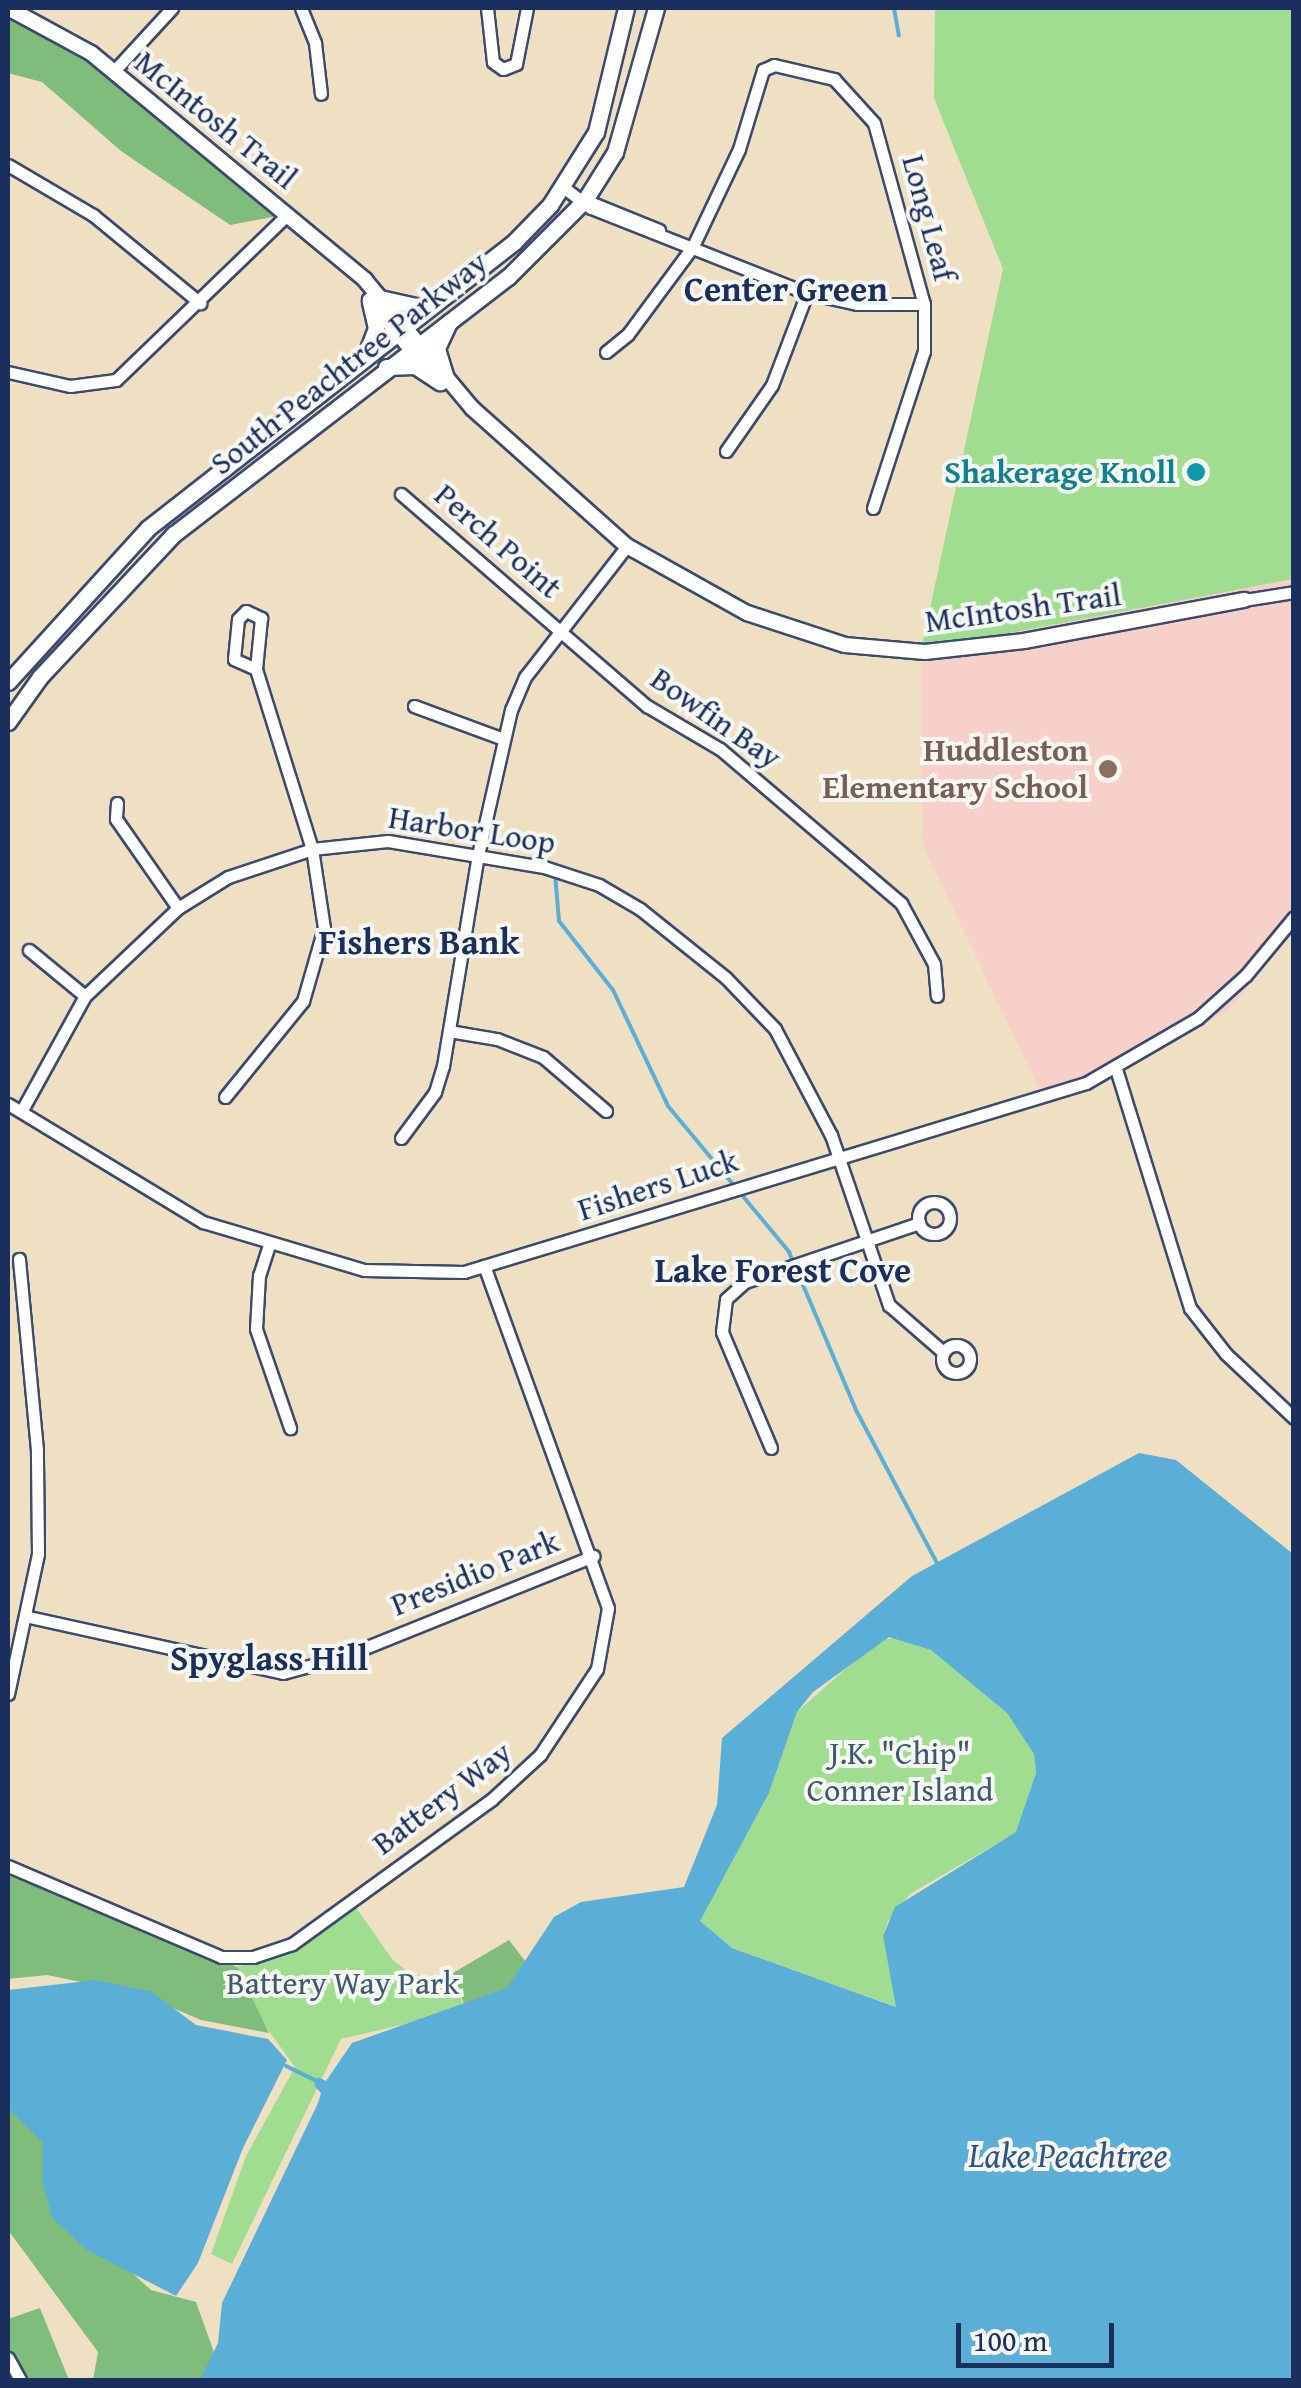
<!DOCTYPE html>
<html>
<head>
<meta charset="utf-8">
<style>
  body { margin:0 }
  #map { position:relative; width:1301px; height:2388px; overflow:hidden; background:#f0e0c3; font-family:"Gentium Book Plus",serif }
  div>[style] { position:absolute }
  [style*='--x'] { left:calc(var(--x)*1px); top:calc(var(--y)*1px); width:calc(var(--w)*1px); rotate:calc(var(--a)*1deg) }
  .built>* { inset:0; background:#f7d0ca }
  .green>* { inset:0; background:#a1dd91 }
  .forest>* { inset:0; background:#80bc7b }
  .water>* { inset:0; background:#5bafd7 }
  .stream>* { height:4px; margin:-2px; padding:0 2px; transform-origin:2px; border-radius:2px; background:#5bafd7 }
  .roads { filter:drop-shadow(2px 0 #3b4a6d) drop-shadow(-2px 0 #3b4a6d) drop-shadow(0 2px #3b4a6d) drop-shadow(0 -2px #3b4a6d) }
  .minor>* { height:11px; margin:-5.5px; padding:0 5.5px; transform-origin:5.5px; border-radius:5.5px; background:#fff }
  .minor>.ring { margin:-5.5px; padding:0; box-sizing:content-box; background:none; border:11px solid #fff; border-radius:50% }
  .tertiary>* { height:14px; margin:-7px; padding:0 7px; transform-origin:7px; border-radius:7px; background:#fff }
  .secondary>* { height:15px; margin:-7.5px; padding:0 7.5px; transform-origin:7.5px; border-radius:7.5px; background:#fff }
  .dots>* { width:28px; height:28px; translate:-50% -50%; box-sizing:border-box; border:5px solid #f6f6f2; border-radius:50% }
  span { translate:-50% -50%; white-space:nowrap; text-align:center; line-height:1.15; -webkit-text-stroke:8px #f6f6f2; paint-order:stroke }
  .street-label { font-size:32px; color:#1b2f5e }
  .culture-label { font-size:32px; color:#0d838f; font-weight:700 }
  .right { translate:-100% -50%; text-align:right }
  .education-label { font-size:32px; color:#785e54; font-weight:700 }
  .park-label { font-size:32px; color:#3c5a6b }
  .neighbourhood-label { font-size:35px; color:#1b2f5e; font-weight:700 }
  .water-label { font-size:35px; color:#2e5582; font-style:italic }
  .frame { position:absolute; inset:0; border:10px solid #1b2f5e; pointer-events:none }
  .scale { position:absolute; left:956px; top:2323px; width:158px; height:45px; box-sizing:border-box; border:5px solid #1b2f5e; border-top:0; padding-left:12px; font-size:30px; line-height:35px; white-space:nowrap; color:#1b2f5e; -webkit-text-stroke:8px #f6f6f2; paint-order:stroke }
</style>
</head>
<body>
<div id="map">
  <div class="built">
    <div style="clip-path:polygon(1293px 577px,1293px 932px,1229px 1010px,1122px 1069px,1039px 1089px,923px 846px,921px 650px)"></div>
  </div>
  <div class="green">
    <div style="clip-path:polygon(935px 8px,1293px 8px,1293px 579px,921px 650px,1003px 269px,934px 98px)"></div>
    <div style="clip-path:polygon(897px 1637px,931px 1650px,1007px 1713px,1034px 1754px,1036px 1773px,1017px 1832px,910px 1894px,888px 1921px,883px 1936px,897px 2007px,732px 1948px,699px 1921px,769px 1793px,797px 1712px,877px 1641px)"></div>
    <div style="clip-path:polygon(355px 1906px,392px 1959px,412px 1975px,451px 1978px,466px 2010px,341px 2039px,232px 2264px,211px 2254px,246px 2156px,295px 2067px,258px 2016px,237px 1967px,305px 1944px)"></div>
  </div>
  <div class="forest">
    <div style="clip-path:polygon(8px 15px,57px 31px,288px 214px,230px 225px,121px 151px,42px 82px,8px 73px)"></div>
    <div style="clip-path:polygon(8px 1875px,237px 1967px,269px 2033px,201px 2020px,140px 1994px,47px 1975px,8px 1979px)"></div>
    <div style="clip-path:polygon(509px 1940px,535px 1974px,466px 2010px,453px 1973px)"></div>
    <div style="clip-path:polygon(8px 2111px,34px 2119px,75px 2221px,151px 2290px,196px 2302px,220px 2369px,215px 2380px,93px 2380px,98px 2352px,8px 2230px)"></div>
    <div style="clip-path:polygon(40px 2308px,69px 2380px,20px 2380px,8px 2358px,8px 2319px)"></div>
  </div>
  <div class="water">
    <div style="clip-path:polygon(evenodd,1139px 1453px,1176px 1460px,1293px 1554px,1293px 2380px,200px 2380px,218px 2343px,222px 2303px,318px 2103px,321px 2093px,314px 2085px,318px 2077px,326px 2081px,352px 2043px,507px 1988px,554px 1917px,581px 1902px,684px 1887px,717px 1805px,722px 1738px,912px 1576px,1139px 1453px,889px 1637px,931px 1650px,1007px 1713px,1034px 1754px,1036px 1773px,1016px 1832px,895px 1907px,883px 1936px,896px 2007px,732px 1948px,700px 1921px,769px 1793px,797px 1712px,813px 1692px,889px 1637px)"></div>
    <div style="clip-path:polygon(96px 1980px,152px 1992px,196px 2025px,268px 2039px,287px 2060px,243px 2148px,198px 2263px,176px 2296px,87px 2250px,53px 2219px,42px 2181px,43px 2143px,8px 2109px,8px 1990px)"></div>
  </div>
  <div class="stream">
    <div style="--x:894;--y:8;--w:28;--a:80"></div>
    <div style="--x:555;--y:874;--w:47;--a:85.1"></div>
    <div style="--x:559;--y:921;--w:88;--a:52"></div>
    <div style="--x:613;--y:990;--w:128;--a:64.6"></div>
    <div style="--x:668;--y:1106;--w:190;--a:50.3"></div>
    <div style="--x:789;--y:1252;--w:174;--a:67"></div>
    <div style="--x:857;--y:1412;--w:171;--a:62.1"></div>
    <div style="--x:286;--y:2066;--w:34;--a:26"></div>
  </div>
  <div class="roads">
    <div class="minor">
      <div style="--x:301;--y:8;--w:38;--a:68"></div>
      <div style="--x:315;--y:43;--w:51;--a:83.3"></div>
      <div style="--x:487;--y:8;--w:54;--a:83.7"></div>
      <div style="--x:493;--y:62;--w:12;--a:35"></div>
      <div style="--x:503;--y:69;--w:14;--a:-21"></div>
      <div style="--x:516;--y:64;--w:57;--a:-78.9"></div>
      <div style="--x:114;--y:71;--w:86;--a:-47.4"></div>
      <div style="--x:8;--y:165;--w:99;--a:30.5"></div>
      <div style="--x:93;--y:215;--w:139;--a:39.4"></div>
      <div style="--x:563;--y:187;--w:35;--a:37"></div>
      <div style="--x:591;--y:208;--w:232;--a:21.5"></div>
      <div style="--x:807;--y:293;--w:51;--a:12.4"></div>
      <div style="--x:857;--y:304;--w:67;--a:0"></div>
      <div style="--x:585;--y:200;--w:80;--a:22.1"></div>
      <div style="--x:606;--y:352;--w:28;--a:-39"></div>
      <div style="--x:628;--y:334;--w:109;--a:-53.5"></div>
      <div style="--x:693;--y:246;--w:107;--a:-64.6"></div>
      <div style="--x:739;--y:149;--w:83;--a:-73.1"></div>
      <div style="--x:763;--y:70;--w:12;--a:-24"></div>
      <div style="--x:774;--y:65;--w:62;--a:13.1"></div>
      <div style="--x:834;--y:79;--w:59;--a:47.7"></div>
      <div style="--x:874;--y:123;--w:188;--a:74.6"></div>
      <div style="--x:924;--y:304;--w:47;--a:90"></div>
      <div style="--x:924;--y:351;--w:165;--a:108"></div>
      <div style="--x:8;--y:372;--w:64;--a:12.7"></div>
      <div style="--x:70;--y:386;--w:46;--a:-7.4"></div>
      <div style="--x:116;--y:380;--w:239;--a:-44"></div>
      <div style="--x:726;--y:451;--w:80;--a:-55.1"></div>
      <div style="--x:772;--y:385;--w:98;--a:-69.2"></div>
      <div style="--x:401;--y:494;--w:325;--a:40.8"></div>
      <div style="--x:647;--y:706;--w:85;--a:30.5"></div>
      <div style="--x:720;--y:749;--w:238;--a:40.4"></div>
      <div style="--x:901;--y:903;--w:69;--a:61.6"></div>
      <div style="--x:934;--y:964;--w:32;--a:85"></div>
      <div style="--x:1244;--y:600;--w:51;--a:-9.1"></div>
      <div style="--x:246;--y:611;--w:17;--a:25"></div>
      <div style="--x:261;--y:618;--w:51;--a:95.6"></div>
      <div style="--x:256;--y:669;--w:24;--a:-156"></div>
      <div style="--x:234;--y:659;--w:40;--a:-84.3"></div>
      <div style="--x:238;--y:619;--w:11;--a:-45"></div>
      <div style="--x:414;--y:706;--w:95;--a:20.3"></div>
      <div style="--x:117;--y:803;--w:16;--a:94"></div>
      <div style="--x:116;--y:819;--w:108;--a:55.1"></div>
      <div style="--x:29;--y:950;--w:72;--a:39.4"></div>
      <div style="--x:449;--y:1031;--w:49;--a:9.5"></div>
      <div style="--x:497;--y:1039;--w:49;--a:21.4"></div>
      <div style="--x:543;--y:1057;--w:83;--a:40.6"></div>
      <div style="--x:1116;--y:1069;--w:250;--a:72.8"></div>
      <div style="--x:1190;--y:1308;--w:58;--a:52"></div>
      <div style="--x:1226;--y:1354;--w:93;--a:43.3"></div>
      <div style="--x:225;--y:1097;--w:124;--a:-50.9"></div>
      <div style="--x:303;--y:1001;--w:76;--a:-74"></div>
      <div style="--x:324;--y:928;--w:80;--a:-98.6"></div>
      <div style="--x:312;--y:849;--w:189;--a:-107.3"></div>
      <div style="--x:8;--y:1104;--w:228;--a:31.2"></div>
      <div style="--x:203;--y:1222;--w:168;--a:16.6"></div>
      <div style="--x:364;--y:1270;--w:100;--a:1.1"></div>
      <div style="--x:464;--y:1272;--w:650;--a:-16.9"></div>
      <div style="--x:1086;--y:1083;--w:129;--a:-30.1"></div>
      <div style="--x:1198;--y:1018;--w:64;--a:-41.9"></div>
      <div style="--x:1246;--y:975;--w:75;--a:-50.4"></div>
      <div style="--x:22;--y:1110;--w:130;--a:-61.1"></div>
      <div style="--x:85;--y:996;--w:128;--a:-43.4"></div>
      <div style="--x:178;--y:908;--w:59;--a:-31.8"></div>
      <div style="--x:228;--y:877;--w:89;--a:-18.4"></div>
      <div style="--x:312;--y:849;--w:76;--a:-6"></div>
      <div style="--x:388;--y:841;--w:158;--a:9.5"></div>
      <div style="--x:544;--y:867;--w:58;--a:18.1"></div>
      <div style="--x:599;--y:885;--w:48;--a:30.3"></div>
      <div style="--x:640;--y:909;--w:110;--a:38.7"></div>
      <div style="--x:726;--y:978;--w:71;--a:46.1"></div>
      <div style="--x:775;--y:1029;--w:120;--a:62.2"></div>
      <div style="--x:831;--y:1135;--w:180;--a:71.2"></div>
      <div style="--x:889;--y:1305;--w:72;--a:41"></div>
      <div style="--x:401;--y:1138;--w:57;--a:-53.5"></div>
      <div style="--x:435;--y:1092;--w:27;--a:-73"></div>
      <div style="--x:443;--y:1066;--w:214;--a:-80.6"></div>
      <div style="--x:478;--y:855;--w:149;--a:-77.2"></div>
      <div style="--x:511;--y:710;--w:36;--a:-67"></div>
      <div style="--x:525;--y:677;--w:166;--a:-52.1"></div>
      <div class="ring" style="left:918px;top:1202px;width:21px;height:21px"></div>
      <div style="--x:269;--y:1245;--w:32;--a:108"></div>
      <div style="--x:259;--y:1275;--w:54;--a:93.2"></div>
      <div style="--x:256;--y:1329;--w:105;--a:71"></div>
      <div class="ring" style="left:942px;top:1345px;width:17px;height:17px"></div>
      <div style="--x:771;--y:1448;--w:126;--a:-112.9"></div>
      <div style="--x:722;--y:1332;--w:33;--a:-83"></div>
      <div style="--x:726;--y:1299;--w:25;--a:-42"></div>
      <div style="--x:745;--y:1282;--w:184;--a:-18.7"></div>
      <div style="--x:29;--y:1617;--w:260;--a:12.4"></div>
      <div style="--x:283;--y:1673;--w:61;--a:-15.2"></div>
      <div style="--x:342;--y:1657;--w:271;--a:-21.9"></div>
      <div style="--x:8;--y:1694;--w:143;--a:-77.9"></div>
      <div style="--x:38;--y:1554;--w:104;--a:-90.6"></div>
      <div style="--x:37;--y:1450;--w:192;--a:-95.4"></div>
      <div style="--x:8;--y:1866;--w:232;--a:23.1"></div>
      <div style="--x:221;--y:1957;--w:32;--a:0"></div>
      <div style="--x:253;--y:1957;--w:41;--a:-18.4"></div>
      <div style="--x:292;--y:1944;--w:246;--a:-35.9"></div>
      <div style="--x:491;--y:1800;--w:67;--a:-42.6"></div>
      <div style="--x:540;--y:1755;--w:103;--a:-56.5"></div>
      <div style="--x:597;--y:1669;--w:62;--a:-79.8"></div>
      <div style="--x:608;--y:1608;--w:364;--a:-109.9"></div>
      <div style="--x:8;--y:2358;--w:25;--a:61"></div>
    </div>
    <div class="tertiary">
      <div style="--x:8;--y:8;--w:94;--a:28.5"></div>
      <div style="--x:91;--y:53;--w:356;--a:39.6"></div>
      <div style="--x:365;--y:280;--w:168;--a:50.1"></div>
      <div style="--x:473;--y:409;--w:206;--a:41.7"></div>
      <div style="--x:627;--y:546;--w:137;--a:29.2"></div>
      <div style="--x:747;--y:613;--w:103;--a:18.1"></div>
      <div style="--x:845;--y:645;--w:80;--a:5"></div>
      <div style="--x:925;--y:652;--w:100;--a:-6.3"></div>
      <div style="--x:1024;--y:641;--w:224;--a:-10.6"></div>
      <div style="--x:370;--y:300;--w:94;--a:50.2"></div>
    </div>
    <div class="secondary">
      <div style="--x:380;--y:298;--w:46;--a:12.5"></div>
      <div style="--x:368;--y:349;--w:22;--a:-69"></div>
      <div style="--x:376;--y:328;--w:28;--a:-103"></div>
      <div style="--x:386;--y:367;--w:29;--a:-2"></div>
      <div style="--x:415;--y:366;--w:30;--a:33"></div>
      <div style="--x:446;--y:378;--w:31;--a:-107"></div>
      <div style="--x:437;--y:348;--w:29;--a:-65"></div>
      <div style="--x:8;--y:682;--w:208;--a:-47.7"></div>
      <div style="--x:148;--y:528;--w:464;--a:-38"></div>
      <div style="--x:514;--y:242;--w:52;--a:-45.8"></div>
      <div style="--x:550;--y:205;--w:86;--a:-57.8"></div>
      <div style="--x:596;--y:132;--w:128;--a:-76.4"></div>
      <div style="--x:8;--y:722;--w:55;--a:-54.6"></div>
      <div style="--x:40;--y:677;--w:196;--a:-46.9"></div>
      <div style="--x:174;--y:534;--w:421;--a:-37.6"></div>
      <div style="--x:508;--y:277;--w:109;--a:-45"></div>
      <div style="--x:585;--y:200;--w:57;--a:-58"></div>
      <div style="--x:615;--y:152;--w:150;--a:-74.1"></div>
    </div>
  </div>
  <div class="dots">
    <div style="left:1196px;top:472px;background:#0f9aa8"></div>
    <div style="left:1108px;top:769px;background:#8d6e63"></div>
  </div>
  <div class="street-label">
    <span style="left:216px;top:120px;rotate:39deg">McIntosh Trail</span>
    <span style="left:929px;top:218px;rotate:75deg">Long Leaf</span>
    <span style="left:349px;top:363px;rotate:-38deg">South Peachtree Parkway</span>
    <span style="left:498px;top:541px;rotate:41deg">Perch Point</span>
    <span style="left:1023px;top:608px;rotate:-8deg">McIntosh Trail</span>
    <span style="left:716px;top:718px;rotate:35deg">Bowfin Bay</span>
    <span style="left:472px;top:830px;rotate:9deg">Harbor Loop</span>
    <span style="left:658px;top:1185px;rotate:-18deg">Fishers Luck</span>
    <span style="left:475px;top:1573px;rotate:-22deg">Presidio Park</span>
    <span style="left:442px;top:1798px;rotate:-37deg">Battery Way</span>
  </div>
  <div class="culture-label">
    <span class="right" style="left:1176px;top:472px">Shakerage Knoll</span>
  </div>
  <div class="education-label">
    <span class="right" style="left:1088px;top:769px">Huddleston<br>Elementary School</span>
  </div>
  <div class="park-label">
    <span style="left:900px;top:1772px">J.K. "Chip"<br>Conner Island</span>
    <span style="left:343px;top:1983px">Battery Way Park</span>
  </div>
  <div class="neighbourhood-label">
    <span style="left:786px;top:289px">Center Green</span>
    <span style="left:419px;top:942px">Fishers Bank</span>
    <span style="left:783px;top:1270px">Lake Forest Cove</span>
    <span style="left:269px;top:1658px">Spyglass Hill</span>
  </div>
  <div class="water-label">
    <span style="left:1068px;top:2155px">Lake Peachtree</span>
  </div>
  <div class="frame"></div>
  <div class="scale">100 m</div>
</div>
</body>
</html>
